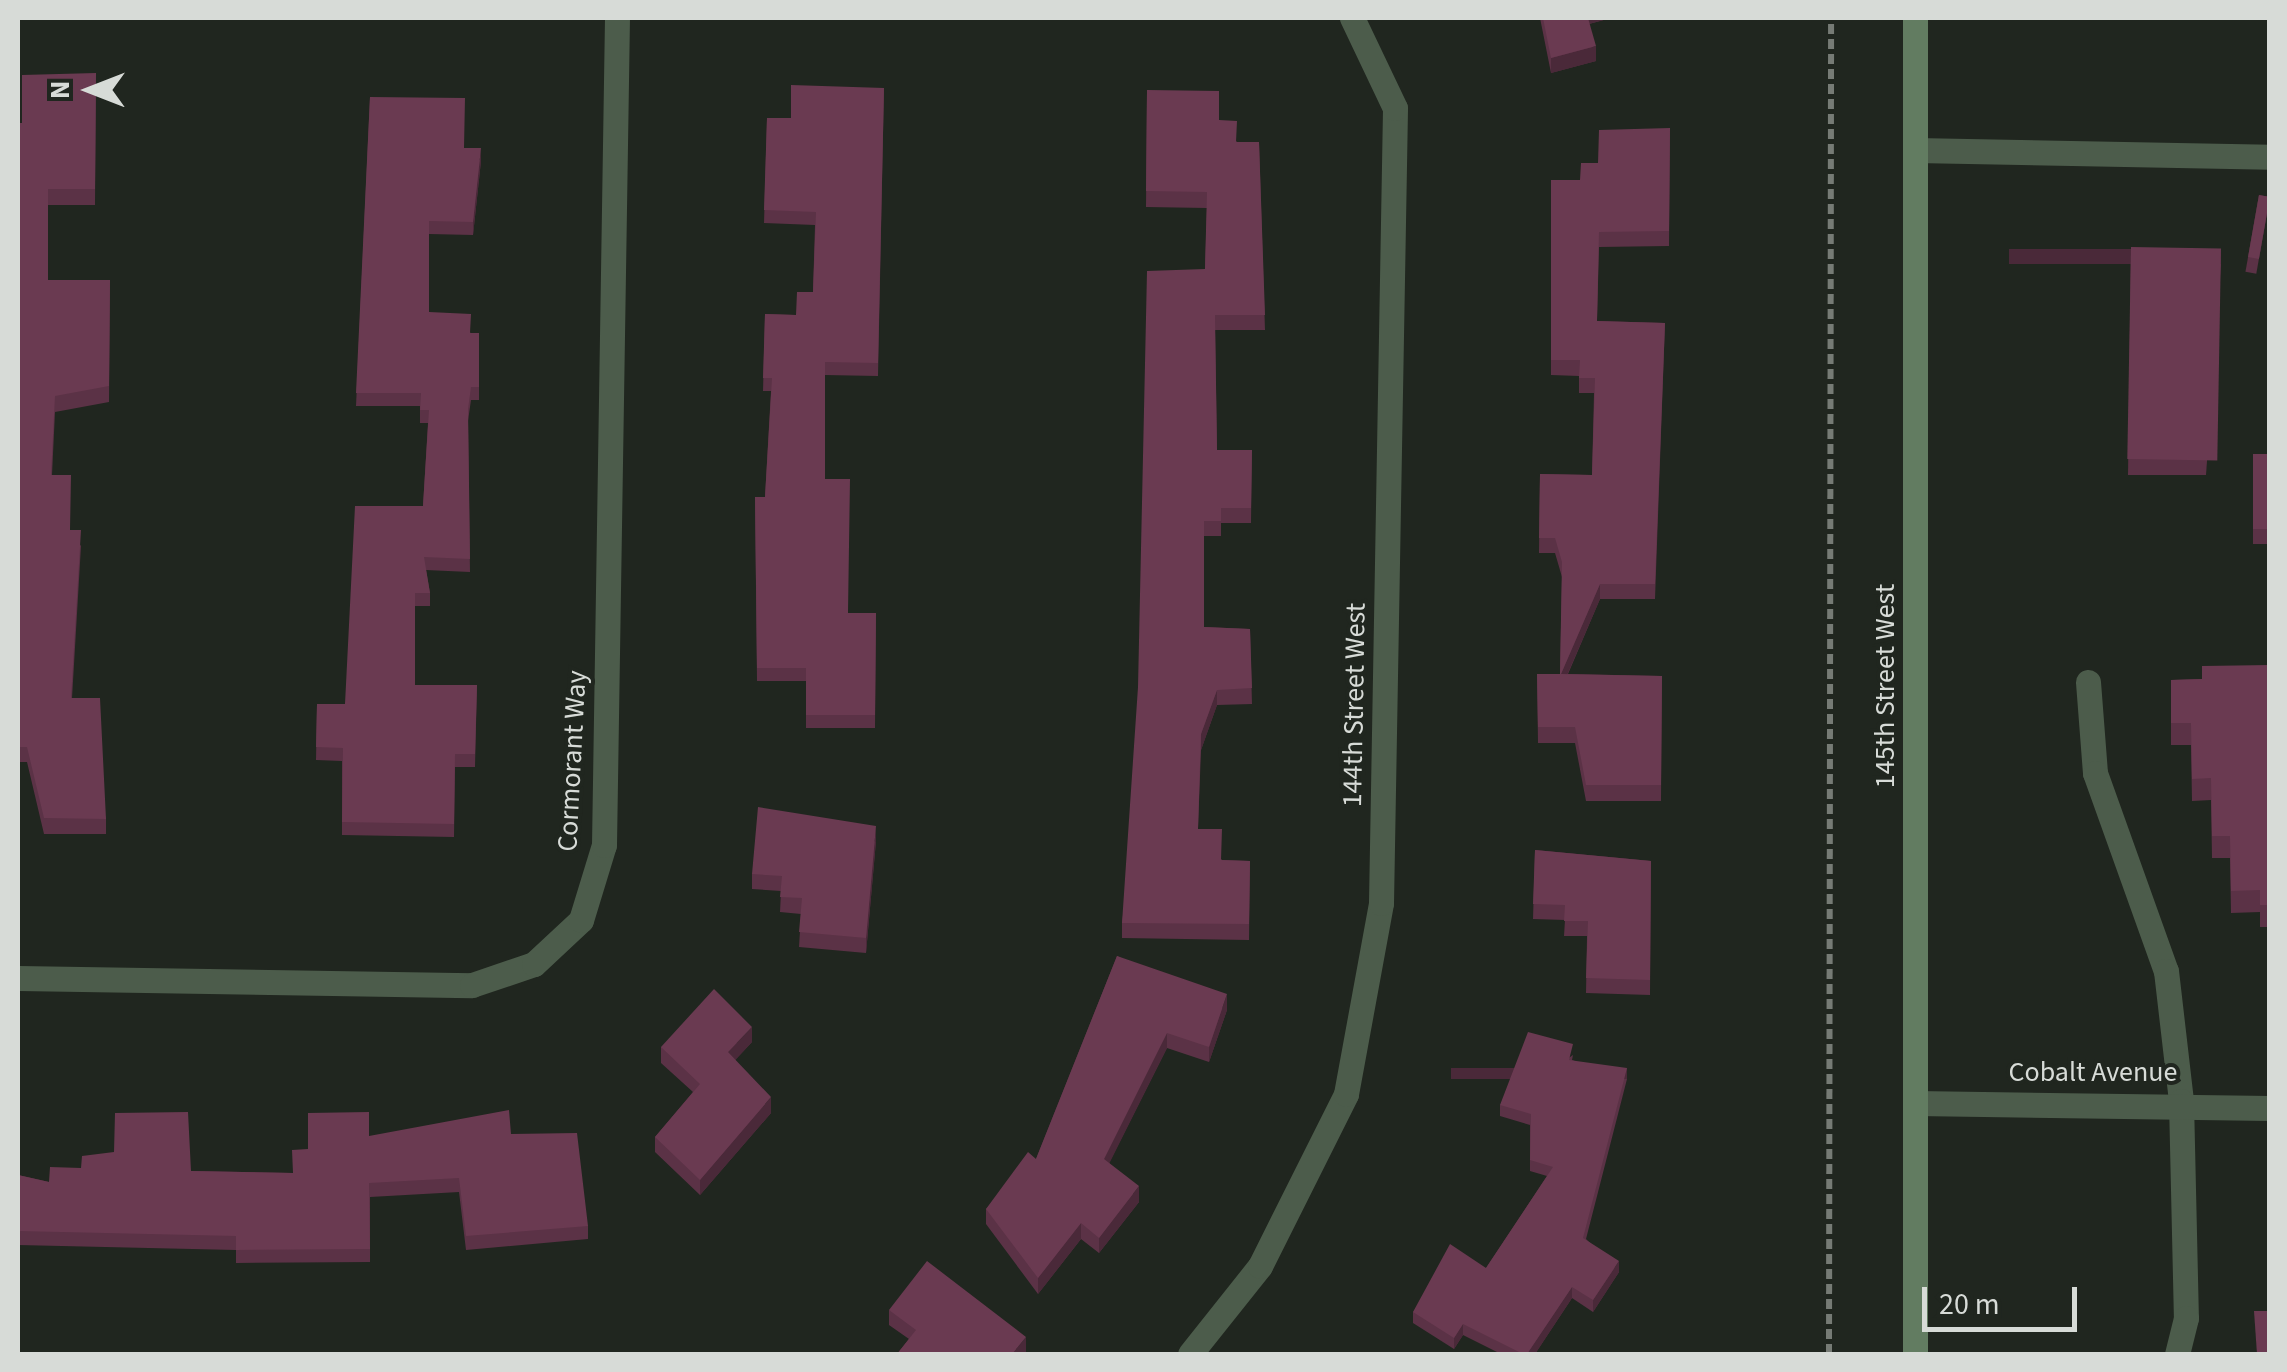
<!DOCTYPE html>
<html>
<head>
<meta charset="utf-8">
<style>
  body { margin:0 }
  #map { position:relative; width:2287px; height:1372px; overflow:hidden; background:#20261f; font-family:"Source Sans 3",sans-serif }
  div>[style] { position:absolute }
  [style*='--x'] { left:calc(var(--x)*1px); top:calc(var(--y)*1px); width:calc(var(--w)*1px); rotate:calc(var(--a)*1deg) }
  .path>* { height:6px; margin-top:-3px; transform-origin:0; background:repeating-linear-gradient(90deg,#767b75 0 10px,transparent 0 15px) }
  .lane>* { height:25px; margin:-12.5px; padding:0 12.5px; transform-origin:12.5px; border-radius:12.5px; background:#4c5c4b }
  .street>* { height:25px; margin:-12.5px; padding:0 12.5px; transform-origin:12.5px; border-radius:12.5px; background:#4c5c4b }
  .secondary>* { height:25px; margin:-12.5px; padding:0 12.5px; transform-origin:12.5px; border-radius:12.5px; background:#627c61 }
  .wall>* { inset:0; background:#5b3246; transform-origin:0 0 }
  .shaded-wall>* { inset:0; background:#4a2939; transform-origin:0 0 }
  .building>* { inset:0; background:#6a3a51; transform-origin:0 0 }
  span { translate:-50% -50%; white-space:nowrap; text-align:center; line-height:1.15; -webkit-text-stroke:8px #20261f; paint-order:stroke }
  .street-label { font-size:28px; color:#d7dbd7 }
  .frame { position:absolute; inset:0; border:20px solid #d7dbd7; pointer-events:none }
  .north { position:absolute; left:40px; top:40px; width:100px; height:100px; -webkit-text-stroke:8px #20261f; paint-order:stroke; rotate:270deg; font-size:28px; font-weight:700; line-height:40px; text-align:center; color:#d7dbd7 }
  .north::after { content:''; display:block; margin:auto; width:35px; height:45px; background:#d7dbd7; clip-path:polygon(50% 0,100% 100%,50% 72%,0 100%) }
  .scale { position:absolute; left:1922px; top:1287px; width:155px; height:45px; box-sizing:border-box; border:5px solid #d7dbd7; border-top:0; padding-left:12px; font-size:30px; line-height:35px; white-space:nowrap; color:#d7dbd7; -webkit-text-stroke:8px #20261f; paint-order:stroke }
</style>
</head>
<body>
<div id="map">
  <div class="path">
    <div style="--x:1829;--y:1354;--w:1336;--a:-89.91"></div>
  </div>
  <div class="lane">
    <div style="--x:1915;--y:150;--w:355;--a:1.1"></div>
    <div style="--x:2088;--y:682;--w:91;--a:85.6"></div>
    <div style="--x:2095;--y:773;--w:210;--a:70.3"></div>
    <div style="--x:2166;--y:971;--w:131;--a:83.4"></div>
    <div style="--x:2181;--y:1101;--w:217;--a:88.7"></div>
    <div style="--x:2186;--y:1318;--w:37;--a:104"></div>
  </div>
  <div class="street">
    <div style="--x:18;--y:978;--w:454;--a:0.9"></div>
    <div style="--x:472;--y:985;--w:65;--a:-18.7"></div>
    <div style="--x:534;--y:964;--w:64;--a:-43.1"></div>
    <div style="--x:581;--y:920;--w:78;--a:-73"></div>
    <div style="--x:604;--y:845;--w:827;--a:-89.1"></div>
    <div style="--x:1915;--y:1103;--w:355;--a:0.8"></div>
    <div style="--x:1190;--y:1354;--w:112;--a:-51.5"></div>
    <div style="--x:1260;--y:1266;--w:192;--a:-63.4"></div>
    <div style="--x:1346;--y:1094;--w:194;--a:-79.6"></div>
    <div style="--x:1381;--y:903;--w:795;--a:-88.99"></div>
    <div style="--x:1395;--y:108;--w:100;--a:-115.5"></div>
  </div>
  <div class="secondary">
    <div style="--x:1915;--y:1354;--w:1336;--a:-90"></div>
  </div>
  <div class="wall">
    <div style="clip-path:polygon(1540px 18px,1611px 18px,1589px 24px,1596px 61px,1551px 73px)"></div>
    <div style="clip-path:polygon(96px 73px,95px 205px,48px 205px,48px 280px,110px 280px,109px 402px,55px 412px,52px 475px,70px 530px,81px 546px,72px 698px,106px 819px,106px 834px,44px 834px,27px 762px,18px 762px,18px 473px,19px 473px,18px 453px,18px 123px,22px 123px)"></div>
    <div style="clip-path:polygon(884px 88px,878px 376px,825px 375px,825px 479px,848px 613px,876px 613px,875px 728px,806px 728px,806px 681px,757px 681px,755px 497px,765px 497px,771px 391px,763px 391px,765px 314px,796px 315px,813px 292px,815px 225px,764px 223px,767px 118px,791px 118px)"></div>
    <div style="clip-path:polygon(1147px 90px,1219px 120px,1237px 142px,1259px 142px,1265px 330px,1215px 330px,1217px 450px,1252px 450px,1251px 523px,1221px 523px,1221px 536px,1204px 536px,1204px 627px,1250px 629px,1252px 704px,1217px 705px,1201px 750px,1198px 829px,1222px 860px,1250px 861px,1249px 940px,1122px 938px,1122px 923px,1205px 269px,1207px 208px,1146px 207px)"></div>
    <div style="clip-path:polygon(370px 97px,464px 148px,481px 161px,473px 235px,429px 234px,429px 312px,471px 333px,479px 333px,479px 400px,471px 400px,468px 421px,470px 572px,426px 570px,430px 593px,430px 606px,415px 606px,415px 685px,477px 685px,475px 767px,455px 767px,454px 837px,342px 835px,342px 761px,316px 760px,317px 704px,345px 704px,423px 506px,428px 423px,420px 423px,420px 406px,356px 406px)"></div>
    <div style="clip-path:polygon(1670px 128px,1669px 246px,1599px 247px,1597px 321px,1665px 323px,1655px 599px,1600px 599px,1568px 674px,1662px 676px,1661px 801px,1586px 801px,1575px 743px,1538px 743px,1537px 674px,1560px 674px,1562px 577px,1555px 553px,1539px 553px,1540px 474px,1592px 475px,1594px 393px,1579px 393px,1579px 376px,1551px 375px,1551px 180px,1580px 180px,1598px 163px)"></div>
    <div style="left:2259px;top:195px;width:11px;height:78px;rotate:10deg"></div>
    <div style="clip-path:polygon(2131px 247px,2221px 264px,2206px 475px,2128px 475px)"></div>
    <div style="left:2253px;top:454px;width:17px;height:90px"></div>
    <div style="clip-path:polygon(2270px 665px,2270px 927px,2260px 927px,2260px 912px,2231px 913px,2230px 858px,2212px 858px,2211px 800px,2192px 801px,2191px 745px,2171px 745px,2171px 680px,2202px 679px)"></div>
    <div style="clip-path:polygon(876px 841px,866px 953px,799px 947px,801px 914px,780px 912px,781px 891px,752px 889px,752px 874px)"></div>
    <div style="clip-path:polygon(1535px 850px,1651px 861px,1650px 995px,1586px 993px,1587px 936px,1564px 936px,1565px 920px,1533px 919px)"></div>
    <div style="clip-path:polygon(1117px 956px,1227px 1010px,1209px 1062px,1167px 1048px,1109px 1163px,1139px 1202px,1099px 1253px,1081px 1239px,1038px 1294px,986px 1224px,986px 1209px,1036px 1159px)"></div>
    <div style="clip-path:polygon(752px 1042px,735px 1060px,771px 1113px,700px 1195px,655px 1152px,655px 1137px,693px 1092px,661px 1063px,661px 1047px)"></div>
    <div style="clip-path:polygon(1573px 1055px,1572px 1060px,1627px 1079px,1586px 1239px,1619px 1272px,1593px 1312px,1572px 1298px,1535px 1354px,1501px 1354px,1463px 1335px,1454px 1349px,1413px 1323px,1413px 1312px,1486px 1268px,1547px 1176px,1530px 1171px,1530px 1125px,1500px 1116px,1500px 1105px)"></div>
    <div style="clip-path:polygon(511px 1134px,588px 1226px,588px 1239px,466px 1250px,459px 1192px,370px 1197px,370px 1262px,236px 1263px,236px 1250px,18px 1245px,18px 1175px,49px 1182px,191px 1171px,293px 1173px,308px 1149px,369px 1136px)"></div>
    <div style="clip-path:polygon(889px 1310px,1026px 1352px,1024px 1354px,897px 1354px,909px 1339px,889px 1325px)"></div>
  </div>
  <div class="shaded-wall">
    <div style="clip-path:polygon(1585px 18px,1611px 18px,1585px 25px)"></div>
    <div style="clip-path:polygon(1596px 46px,1596px 61px,1551px 73px,1551px 58px)"></div>
    <div style="clip-path:polygon(481px 148px,481px 161px,473px 235px,473px 222px)"></div>
    <div style="left:2221px;top:249px;width:15px;height:212px;rotate:90deg"></div>
    <div style="clip-path:polygon(1600px 584px,1600px 599px,1561px 689px,1561px 674px)"></div>
    <div style="clip-path:polygon(1217px 690px,1217px 705px,1201px 750px,1201px 734px)"></div>
    <div style="clip-path:polygon(876px 826px,876px 841px,866px 953px,866px 938px)"></div>
    <div style="clip-path:polygon(1227px 994px,1227px 1010px,1209px 1062px,1209px 1047px)"></div>
    <div style="clip-path:polygon(752px 1027px,752px 1042px,728px 1068px,728px 1052px)"></div>
    <div style="clip-path:polygon(1167px 1033px,1167px 1048px,1104px 1174px,1104px 1159px)"></div>
    <div style="left:1627px;top:1068px;width:11px;height:176px;rotate:90deg"></div>
    <div style="clip-path:polygon(771px 1097px,771px 1113px,700px 1195px,700px 1180px)"></div>
    <div style="clip-path:polygon(1139px 1186px,1139px 1202px,1099px 1253px,1099px 1238px)"></div>
    <div style="clip-path:polygon(1081px 1223px,1081px 1239px,1038px 1294px,1038px 1278px)"></div>
    <div style="clip-path:polygon(1619px 1261px,1619px 1272px,1593px 1312px,1593px 1300px)"></div>
    <div style="clip-path:polygon(1572px 1287px,1572px 1298px,1535px 1354px,1527px 1354px)"></div>
    <div style="clip-path:polygon(1463px 1324px,1463px 1335px,1454px 1349px,1454px 1338px)"></div>
    <div style="clip-path:polygon(1026px 1337px,1026px 1352px,1024px 1354px,1012px 1354px)"></div>
  </div>
  <div class="building">
    <div style="clip-path:polygon(1543px 18px,1588px 18px,1596px 46px,1551px 58px)"></div>
    <div style="clip-path:polygon(96px 73px,95px 189px,48px 189px,48px 280px,110px 280px,109px 386px,55px 396px,51px 475px,71px 475px,70px 530px,81px 530px,71px 698px,100px 698px,106px 819px,44px 818px,27px 747px,18px 747px,18px 473px,20px 474px,18px 437px,18px 123px,22px 123px,22px 75px)"></div>
    <div style="clip-path:polygon(791px 85px,884px 88px,878px 363px,825px 362px,825px 479px,850px 479px,848px 613px,876px 613px,875px 715px,806px 715px,806px 668px,757px 668px,755px 497px,765px 497px,772px 378px,763px 378px,765px 314px,796px 315px,797px 292px,813px 292px,816px 212px,764px 210px,767px 118px,791px 118px)"></div>
    <div style="clip-path:polygon(1147px 90px,1219px 91px,1219px 120px,1237px 121px,1236px 142px,1259px 142px,1265px 315px,1215px 315px,1217px 450px,1252px 450px,1251px 508px,1221px 508px,1221px 521px,1204px 521px,1204px 627px,1250px 629px,1252px 688px,1217px 690px,1201px 734px,1198px 829px,1222px 829px,1221px 860px,1250px 861px,1249px 924px,1122px 923px,1138px 687px,1147px 271px,1205px 269px,1207px 192px,1146px 191px)"></div>
    <div style="clip-path:polygon(370px 97px,465px 98px,464px 148px,481px 148px,473px 222px,429px 221px,429px 312px,471px 314px,470px 333px,479px 333px,479px 387px,471px 387px,468px 409px,470px 559px,424px 557px,430px 593px,415px 593px,415px 685px,477px 685px,475px 754px,455px 754px,454px 824px,342px 822px,343px 748px,316px 747px,317px 704px,345px 704px,355px 506px,423px 506px,429px 410px,420px 410px,421px 393px,356px 393px)"></div>
    <div style="clip-path:polygon(1670px 128px,1669px 231px,1599px 232px,1597px 321px,1665px 323px,1655px 584px,1600px 584px,1561px 674px,1662px 676px,1661px 785px,1586px 785px,1575px 727px,1538px 727px,1537px 674px,1560px 674px,1562px 562px,1555px 538px,1539px 538px,1540px 474px,1592px 475px,1595px 378px,1579px 378px,1580px 360px,1551px 360px,1551px 180px,1580px 180px,1581px 163px,1598px 163px,1599px 130px)"></div>
    <div style="left:2259px;top:195px;width:11px;height:63px;rotate:10deg"></div>
    <div style="left:2131px;top:247px;width:90px;height:212px;rotate:1deg"></div>
    <div style="left:2253px;top:454px;width:17px;height:75px"></div>
    <div style="clip-path:polygon(2270px 665px,2270px 905px,2260px 905px,2260px 890px,2231px 891px,2230px 836px,2212px 836px,2211px 778px,2192px 779px,2191px 723px,2171px 723px,2171px 680px,2202px 679px,2202px 666px)"></div>
    <div style="clip-path:polygon(758px 807px,876px 826px,866px 938px,799px 932px,802px 898px,780px 897px,782px 876px,752px 874px)"></div>
    <div style="clip-path:polygon(1535px 850px,1651px 861px,1650px 980px,1586px 978px,1588px 921px,1564px 921px,1565px 905px,1533px 904px)"></div>
    <div style="clip-path:polygon(1117px 956px,1227px 994px,1209px 1047px,1167px 1033px,1104px 1159px,1139px 1186px,1099px 1238px,1081px 1223px,1038px 1278px,986px 1209px,1028px 1152px,1036px 1159px)"></div>
    <div style="clip-path:polygon(714px 989px,752px 1027px,728px 1052px,771px 1097px,700px 1180px,655px 1137px,700px 1084px,661px 1047px)"></div>
    <div style="clip-path:polygon(1528px 1032px,1573px 1044px,1569px 1060px,1627px 1068px,1583px 1238px,1619px 1261px,1593px 1300px,1572px 1287px,1527px 1354px,1523px 1354px,1463px 1324px,1454px 1338px,1413px 1312px,1450px 1244px,1486px 1268px,1553px 1167px,1530px 1160px,1531px 1114px,1500px 1105px)"></div>
    <div style="clip-path:polygon(509px 1110px,511px 1134px,577px 1133px,588px 1226px,466px 1236px,459px 1178px,369px 1183px,370px 1249px,236px 1250px,236px 1236px,18px 1231px,18px 1175px,49px 1182px,50px 1167px,81px 1168px,82px 1156px,114px 1152px,115px 1113px,188px 1112px,191px 1171px,293px 1173px,292px 1150px,308px 1149px,308px 1113px,369px 1112px,369px 1136px)"></div>
    <div style="clip-path:polygon(927px 1261px,1026px 1337px,1012px 1354px,897px 1354px,916px 1330px,889px 1310px)"></div>
    <div style="clip-path:polygon(2254px 1311px,2270px 1311px,2270px 1354px,2257px 1354px)"></div>
  </div>
  <div class="street-label">
    <span style="left:1885px;top:686px;rotate:-90deg">145th Street West</span>
    <span style="left:1354px;top:705px;rotate:-89deg">144th Street West</span>
    <span style="left:572px;top:761px;rotate:-87deg">Cormorant Way</span>
    <span style="left:2093px;top:1072px">Cobalt Avenue</span>
  </div>
  <div class="frame"></div>
  <div class="north">N</div>
  <div class="scale">20 m</div>
</div>
</body>
</html>
